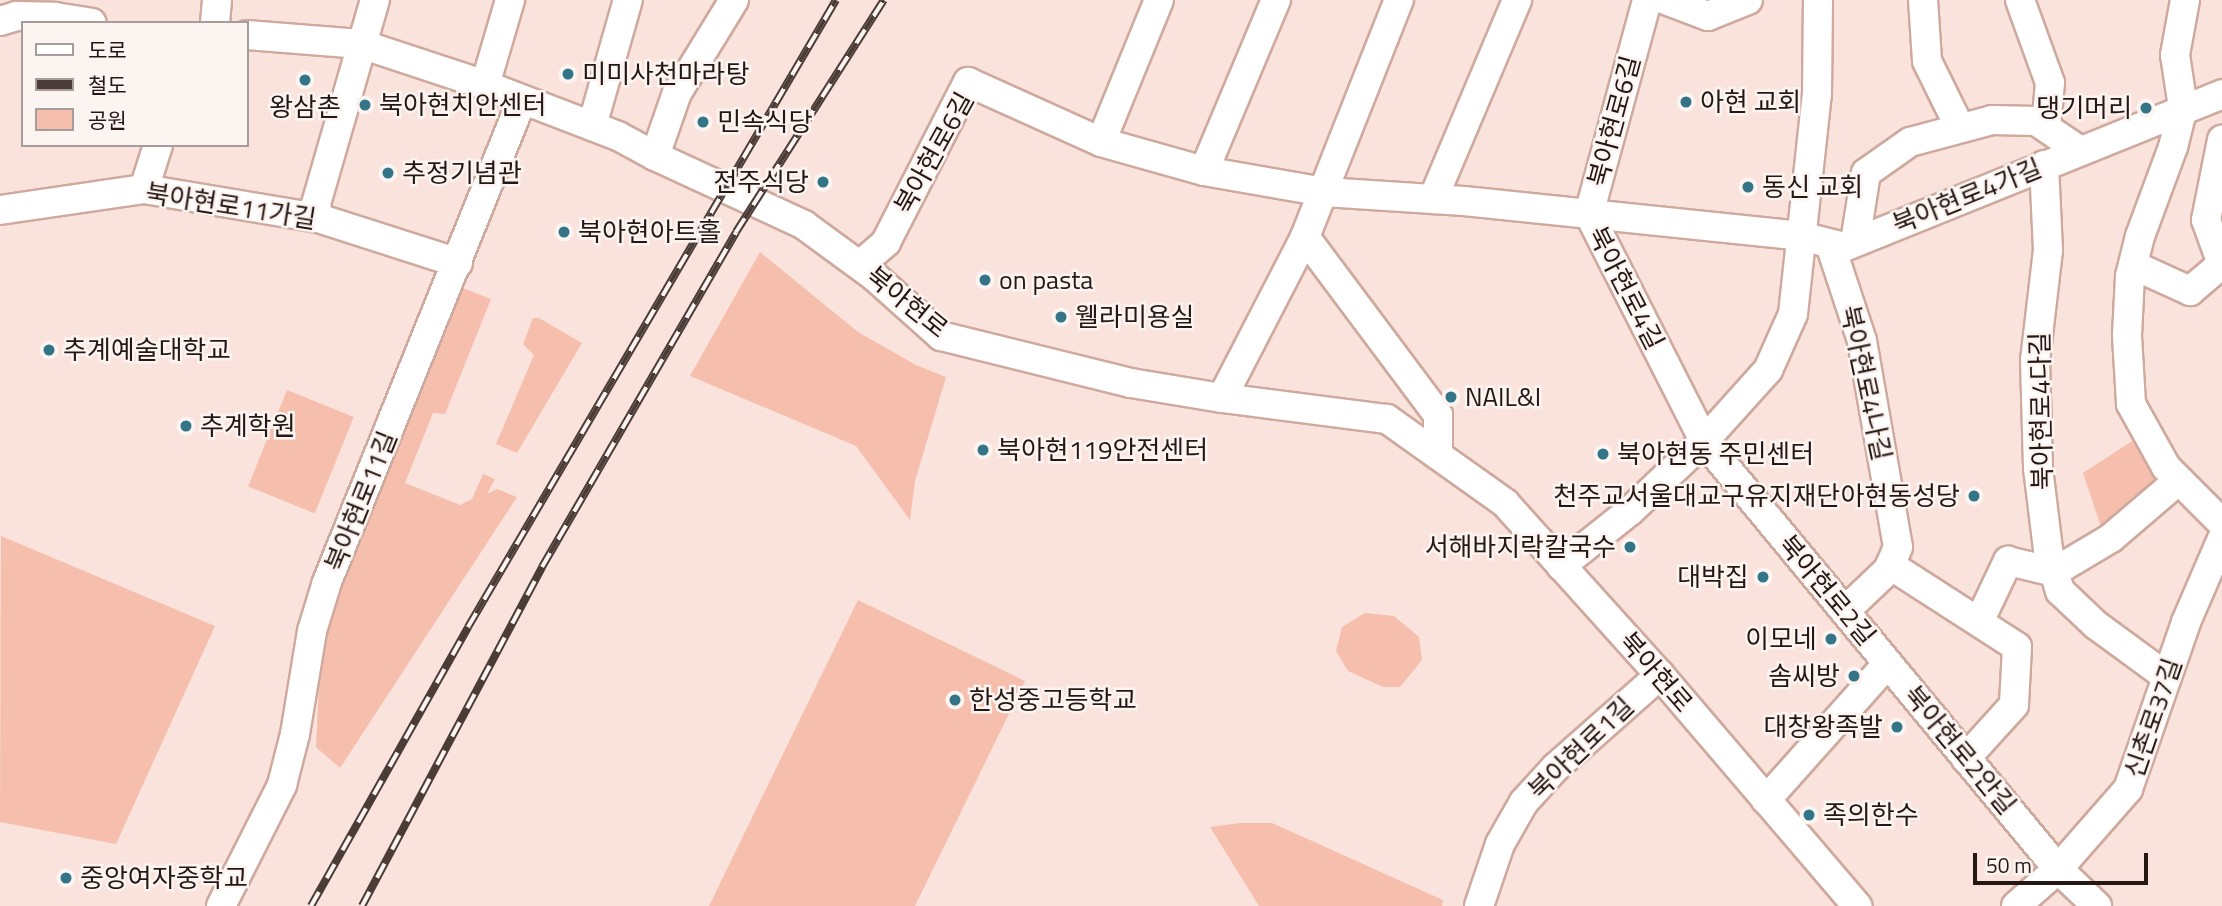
<!DOCTYPE html>
<html>
<head>
<meta charset="utf-8">
<style>
  body { margin:0 }
  #map { position:relative; width:2222px; height:906px; overflow:hidden; background:#fae3dc; font-family:"Titillium Web","Noto Sans KR",sans-serif }
  div>[style] { position:absolute }
  [style*='--x'] { left:calc(var(--x)*1px); top:calc(var(--y)*1px); width:calc(var(--w)*1px); rotate:calc(var(--a)*1deg) }
  .green>* { inset:0; background:#f6bead; transform-origin:0 0 }
  .roads { filter:drop-shadow(2px 0 #cea99e) drop-shadow(-2px 0 #cea99e) drop-shadow(0 2px #cea99e) drop-shadow(0 -2px #cea99e) }
  .minor>* { height:28px; margin:-14px; padding:0 14px; transform-origin:14px; border-radius:14px; background:#fff }
  .rail>* { height:8px; margin-top:-4px; transform-origin:0; background:repeating-linear-gradient(90deg,#fcf4f1 0 16px,#4b3c37 0 32px); box-sizing:border-box; border-block:2px solid #4b3c37 }
  .dots>* { width:19px; height:19px; translate:-50% -50%; box-sizing:border-box; border:4px solid #fcf4f1; border-radius:50% }
  span { translate:-50% -50%; white-space:nowrap; text-align:center; line-height:1.15; -webkit-text-stroke:5px #fcf4f1; paint-order:stroke }
  .poi-label { font-size:26px; color:#251814 }
  .left { translate:0 -50%; text-align:left }
  .right { translate:-100% -50%; text-align:right }
  .street-label { font-size:26px; color:#251814 }
  .legend { position:absolute; left:21px; top:21px; width:228px; height:126px; box-sizing:border-box; background:#fcf4f1; border:2px solid #a69c99; margin:0; padding:9px 12px; list-style:none; font-size:21px; color:#251814 }
  .legend li { display:flex; align-items:center; gap:14px; height:35px }
  .legend b { width:35px; border:2px solid #a69c99 }
  .scale { position:absolute; left:1973px; top:853px; width:175px; height:32px; box-sizing:border-box; border:4px solid #251814; border-top:0; padding-left:9px; font-size:21px; line-height:24px; white-space:nowrap; color:#251814; -webkit-text-stroke:5px #fcf4f1; paint-order:stroke }
</style>
</head>
<body>
<div id="map">
  <div class="green">
    <div style="clip-path:polygon(760px 252px,858px 332px,916px 365px,946px 377px,915px 481px,910px 520px,856px 446px,690px 376px)"></div>
    <div style="clip-path:polygon(460px 287px,491px 299px,445px 414px,433px 413px,405px 483px,460px 505px,472px 499px,483px 474px,495px 479px,487px 494px,497px 489px,517px 497px,340px 768px,316px 747px,321px 641px)"></div>
    <div style="clip-path:polygon(533px 318px,539px 318px,582px 343px,517px 453px,496px 444px,534px 355px,523px 344px)"></div>
    <div style="left:287px;top:390px;width:72px;height:104px;rotate:22deg"></div>
    <div style="clip-path:polygon(2146px 432px,2171px 472px,2101px 527px,2083px 473px)"></div>
    <div style="clip-path:polygon(1px 536px,215px 626px,116px 844px,0 822px)"></div>
    <div style="clip-path:polygon(858px 600px,1025px 681px,915px 906px,709px 906px)"></div>
    <div style="clip-path:polygon(1365px 613px,1394px 616px,1419px 637px,1422px 660px,1400px 687px,1383px 687px,1348px 671px,1336px 651px,1342px 627px)"></div>
    <div style="clip-path:polygon(1240px 823px,1272px 823px,1443px 900px,1442px 906px,1259px 906px,1210px 827px)"></div>
  </div>
  <div class="roads">
    <div class="minor">
      <div style="--x:1665;--y:0;--w:46;--a:20.4"></div>
      <div style="--x:1708;--y:16;--w:43;--a:-21.8"></div>
      <div style="--x:1923;--y:0;--w:61;--a:86.2"></div>
      <div style="--x:1927;--y:61;--w:75;--a:63.8"></div>
      <div style="--x:2020;--y:0;--w:88;--a:70.1"></div>
      <div style="--x:2050;--y:83;--w:43;--a:95.3"></div>
      <div style="--x:2185;--y:0;--w:56;--a:100.3"></div>
      <div style="--x:2175;--y:55;--w:53;--a:81.3"></div>
      <div style="--x:2183;--y:107;--w:41;--a:104"></div>
      <div style="--x:2173;--y:147;--w:95;--a:110.3"></div>
      <div style="--x:2140;--y:236;--w:41;--a:104"></div>
      <div style="--x:2130;--y:276;--w:60;--a:92.9"></div>
      <div style="--x:2127;--y:336;--w:68;--a:86.6"></div>
      <div style="--x:2131;--y:404;--w:72;--a:60.9"></div>
      <div style="--x:2166;--y:467;--w:79;--a:45"></div>
      <div style="--x:0;--y:21;--w:17;--a:-17"></div>
      <div style="--x:16;--y:16;--w:39;--a:1"></div>
      <div style="--x:55;--y:17;--w:37;--a:9"></div>
      <div style="--x:215;--y:23;--w:23;--a:-85"></div>
      <div style="--x:247;--y:35;--w:114;--a:4.5"></div>
      <div style="--x:361;--y:44;--w:131;--a:18.3"></div>
      <div style="--x:485;--y:85;--w:142;--a:21"></div>
      <div style="--x:618;--y:136;--w:42;--a:28.4"></div>
      <div style="--x:655;--y:156;--w:164;--a:24.8"></div>
      <div style="--x:804;--y:225;--w:88;--a:36.2"></div>
      <div style="--x:875;--y:277;--w:89;--a:41.8"></div>
      <div style="--x:941;--y:336;--w:196;--a:13.9"></div>
      <div style="--x:1131;--y:383;--w:92;--a:9.4"></div>
      <div style="--x:1222;--y:398;--w:166;--a:7.3"></div>
      <div style="--x:1387;--y:419;--w:145;--a:35.4"></div>
      <div style="--x:1505;--y:503;--w:232;--a:48"></div>
      <div style="--x:1660;--y:675;--w:304;--a:49.5"></div>
      <div style="--x:485;--y:85;--w:89;--a:-73.6"></div>
      <div style="--x:592;--y:126;--w:131;--a:-74.1"></div>
      <div style="--x:1101;--y:142;--w:153;--a:-67.8"></div>
      <div style="--x:655;--y:156;--w:67;--a:-70.8"></div>
      <div style="--x:677;--y:93;--w:109;--a:-58.5"></div>
      <div style="--x:2044;--y:165;--w:85;--a:87.3"></div>
      <div style="--x:2048;--y:250;--w:111;--a:96.7"></div>
      <div style="--x:2035;--y:360;--w:108;--a:88.4"></div>
      <div style="--x:2038;--y:468;--w:83;--a:83"></div>
      <div style="--x:2048;--y:550;--w:43;--a:73.7"></div>
      <div style="--x:2060;--y:591;--w:50;--a:43.4"></div>
      <div style="--x:2096;--y:625;--w:88;--a:36.2"></div>
      <div style="--x:1204;--y:171;--w:186;--a:-67.2"></div>
      <div style="--x:144;--y:189;--w:46;--a:-72.3"></div>
      <div style="--x:1433;--y:199;--w:216;--a:-67.1"></div>
      <div style="--x:0;--y:210;--w:146;--a:-8.3"></div>
      <div style="--x:144;--y:189;--w:176;--a:9.5"></div>
      <div style="--x:318;--y:218;--w:147;--a:17.8"></div>
      <div style="--x:1589;--y:214;--w:254;--a:63.1"></div>
      <div style="--x:1704;--y:441;--w:555;--a:50.41"></div>
      <div style="--x:2058;--y:869;--w:54;--a:43.5"></div>
      <div style="--x:1589;--y:214;--w:222;--a:-74.8"></div>
      <div style="--x:318;--y:218;--w:14;--a:-98"></div>
      <div style="--x:316;--y:204;--w:212;--a:-73.9"></div>
      <div style="--x:1305;--y:237;--w:222;--a:53.2"></div>
      <div style="--x:1438;--y:415;--w:40;--a:90"></div>
      <div style="--x:1855;--y:242;--w:70;--a:-80.9"></div>
      <div style="--x:1866;--y:173;--w:54;--a:-35.2"></div>
      <div style="--x:1910;--y:142;--w:85;--a:-15"></div>
      <div style="--x:1992;--y:120;--w:44;--a:1.3"></div>
      <div style="--x:2036;--y:121;--w:52;--a:34"></div>
      <div style="--x:1830;--y:244;--w:102;--a:71.7"></div>
      <div style="--x:1862;--y:341;--w:209;--a:80.1"></div>
      <div style="--x:1898;--y:547;--w:25;--a:113"></div>
      <div style="--x:1888;--y:570;--w:59;--a:136.4"></div>
      <div style="--x:860;--y:265;--w:35;--a:-41"></div>
      <div style="--x:886;--y:242;--w:180;--a:-62.9"></div>
      <div style="--x:968;--y:82;--w:146;--a:24.3"></div>
      <div style="--x:1101;--y:142;--w:107;--a:15.7"></div>
      <div style="--x:1204;--y:171;--w:122;--a:9.9"></div>
      <div style="--x:1324;--y:192;--w:140;--a:3.7"></div>
      <div style="--x:1464;--y:201;--w:339;--a:5.9"></div>
      <div style="--x:1801;--y:236;--w:44;--a:14.3"></div>
      <div style="--x:1844;--y:247;--w:408;--a:-22"></div>
      <div style="--x:2133;--y:265;--w:63;--a:24.5"></div>
      <div style="--x:2190;--y:291;--w:42;--a:-40.2"></div>
      <div style="--x:2222;--y:264;--w:47;--a:-110"></div>
      <div style="--x:2206;--y:220;--w:82;--a:-78.7"></div>
      <div style="--x:1222;--y:398;--w:181;--a:-62.7"></div>
      <div style="--x:1305;--y:237;--w:255;--a:-68.4"></div>
      <div style="--x:1890;--y:565;--w:151;--a:32.8"></div>
      <div style="--x:2017;--y:647;--w:58;--a:93"></div>
      <div style="--x:2014;--y:705;--w:72;--a:132.2"></div>
      <div style="--x:1561;--y:566;--w:88;--a:-38.6"></div>
      <div style="--x:1630;--y:511;--w:102;--a:-43.4"></div>
      <div style="--x:1704;--y:441;--w:96;--a:-48"></div>
      <div style="--x:1768;--y:370;--w:61;--a:-65.9"></div>
      <div style="--x:1793;--y:314;--w:221;--a:-83.8"></div>
      <div style="--x:1817;--y:94;--w:94;--a:-89.4"></div>
      <div style="--x:1979;--y:622;--w:68;--a:-64.6"></div>
      <div style="--x:2008;--y:561;--w:47;--a:13.4"></div>
      <div style="--x:2054;--y:572;--w:66;--a:-30.8"></div>
      <div style="--x:2111;--y:538;--w:89;--a:-40.5"></div>
      <div style="--x:1766;--y:800;--w:183;--a:-48.3"></div>
      <div style="--x:221;--y:906;--w:136;--a:-63.2"></div>
      <div style="--x:282;--y:785;--w:53;--a:-75.7"></div>
      <div style="--x:295;--y:734;--w:104;--a:-80.6"></div>
      <div style="--x:312;--y:631;--w:51;--a:-73"></div>
      <div style="--x:327;--y:582;--w:520;--a:-67.97"></div>
      <div style="--x:1479;--y:906;--w:65;--a:-71.3"></div>
      <div style="--x:1500;--y:844;--w:48;--a:-60.3"></div>
      <div style="--x:1524;--y:802;--w:47;--a:-47.6"></div>
      <div style="--x:1556;--y:767;--w:139;--a:-41.5"></div>
      <div style="--x:2016;--y:906;--w:56;--a:-41.4"></div>
      <div style="--x:2058;--y:869;--w:106;--a:-48.8"></div>
      <div style="--x:2128;--y:789;--w:177;--a:-70.8"></div>
      <div style="--x:2186;--y:622;--w:90;--a:-66.6"></div>
    </div>
  </div>
  <div class="rail">
    <div style="--x:311;--y:906;--w:320;--a:-60.6"></div>
    <div style="--x:468;--y:627;--w:727;--a:-59.59"></div>
    <div style="--x:362;--y:906;--w:384;--a:-62"></div>
    <div style="--x:542;--y:567;--w:387;--a:-59.9"></div>
    <div style="--x:736;--y:232;--w:275;--a:-57.5"></div>
  </div>
  <div class="dots">
    <div style="left:568px;top:74px;background:#337587"></div>
    <div style="left:305px;top:80px;background:#337587"></div>
    <div style="left:1686px;top:102px;background:#337587"></div>
    <div style="left:365px;top:105px;background:#337587"></div>
    <div style="left:2146px;top:108px;background:#337587"></div>
    <div style="left:703px;top:122px;background:#337587"></div>
    <div style="left:388px;top:173px;background:#337587"></div>
    <div style="left:823px;top:182px;background:#337587"></div>
    <div style="left:1748px;top:187px;background:#337587"></div>
    <div style="left:564px;top:232px;background:#337587"></div>
    <div style="left:985px;top:280px;background:#337587"></div>
    <div style="left:1061px;top:317px;background:#337587"></div>
    <div style="left:49px;top:350px;background:#337587"></div>
    <div style="left:1451px;top:397px;background:#337587"></div>
    <div style="left:186px;top:426px;background:#337587"></div>
    <div style="left:983px;top:450px;background:#337587"></div>
    <div style="left:1603px;top:454px;background:#337587"></div>
    <div style="left:1974px;top:496px;background:#337587"></div>
    <div style="left:1630px;top:547px;background:#337587"></div>
    <div style="left:1763px;top:577px;background:#337587"></div>
    <div style="left:1831px;top:639px;background:#337587"></div>
    <div style="left:1854px;top:676px;background:#337587"></div>
    <div style="left:955px;top:700px;background:#337587"></div>
    <div style="left:1897px;top:727px;background:#337587"></div>
    <div style="left:1809px;top:815px;background:#337587"></div>
    <div style="left:66px;top:878px;background:#337587"></div>
  </div>
  <div class="poi-label">
    <span class="left" style="left:582px;top:74px">미미사천마라탕</span>
    <span class="left" style="left:1700px;top:102px">아현 교회</span>
    <span class="left" style="left:379px;top:105px">북아현치안센터</span>
    <span style="left:305px;top:107px">왕삼촌</span>
    <span class="right" style="left:2132px;top:108px">댕기머리</span>
    <span class="left" style="left:717px;top:122px">민속식당</span>
    <span class="left" style="left:402px;top:173px">추정기념관</span>
    <span class="right" style="left:809px;top:182px">전주식당</span>
    <span class="left" style="left:1762px;top:187px">동신 교회</span>
    <span class="left" style="left:578px;top:232px">북아현아트홀</span>
    <span class="left" style="left:999px;top:280px">on pasta</span>
    <span class="left" style="left:1075px;top:317px">웰라미용실</span>
    <span class="left" style="left:63px;top:350px">추계예술대학교</span>
    <span class="left" style="left:1465px;top:397px">NAIL&amp;I</span>
    <span class="left" style="left:200px;top:426px">추계학원</span>
    <span class="left" style="left:997px;top:450px">북아현119안전센터</span>
    <span class="left" style="left:1617px;top:454px">북아현동 주민센터</span>
    <span class="right" style="left:1960px;top:496px">천주교서울대교구유지재단아현동성당</span>
    <span class="right" style="left:1616px;top:547px">서해바지락칼국수</span>
    <span class="right" style="left:1749px;top:577px">대박집</span>
    <span class="right" style="left:1817px;top:639px">이모네</span>
    <span class="right" style="left:1840px;top:676px">솜씨방</span>
    <span class="left" style="left:969px;top:700px">한성중고등학교</span>
    <span class="right" style="left:1883px;top:727px">대창왕족발</span>
    <span class="left" style="left:1823px;top:815px">족의한수</span>
    <span class="left" style="left:80px;top:878px">중앙여자중학교</span>
  </div>
  <div class="street-label">
    <span style="left:1614px;top:121px;rotate:-75deg">북아현로6길</span>
    <span style="left:934px;top:153px;rotate:-61deg">북아현로6길</span>
    <span style="left:1967px;top:196px;rotate:-22deg">북아현로4가길</span>
    <span style="left:231px;top:206px;rotate:9deg">북아현로11가길</span>
    <span style="left:1626px;top:288px;rotate:63deg">북아현로4길</span>
    <span style="left:907px;top:302px;rotate:39deg">북아현로</span>
    <span style="left:1866px;top:383px;rotate:78deg">북아현로4나길</span>
    <span style="left:2041px;top:411px;rotate:-91deg">북아현로4다길</span>
    <span style="left:361px;top:501px;rotate:-68deg">북아현로11길</span>
    <span style="left:1827px;top:590px;rotate:50deg">북아현로2길</span>
    <span style="left:1656px;top:672px;rotate:49deg">북아현로</span>
    <span style="left:2153px;top:718px;rotate:-71deg">신촌로37길</span>
    <span style="left:1581px;top:748px;rotate:-44deg">북아현로1길</span>
    <span style="left:1960px;top:750px;rotate:50deg">북아현로2안길</span>
  </div>
  <ul class="legend">
  <li><b style="height:9px;background:#fff"></b>도로</li>
  <li><b style="height:9px;background:#4b3c37"></b>철도</li>
  <li><b style="height:19px;background:#f6bead"></b>공원</li>
  </ul>
  <div class="scale">50 m</div>
</div>
</body>
</html>
